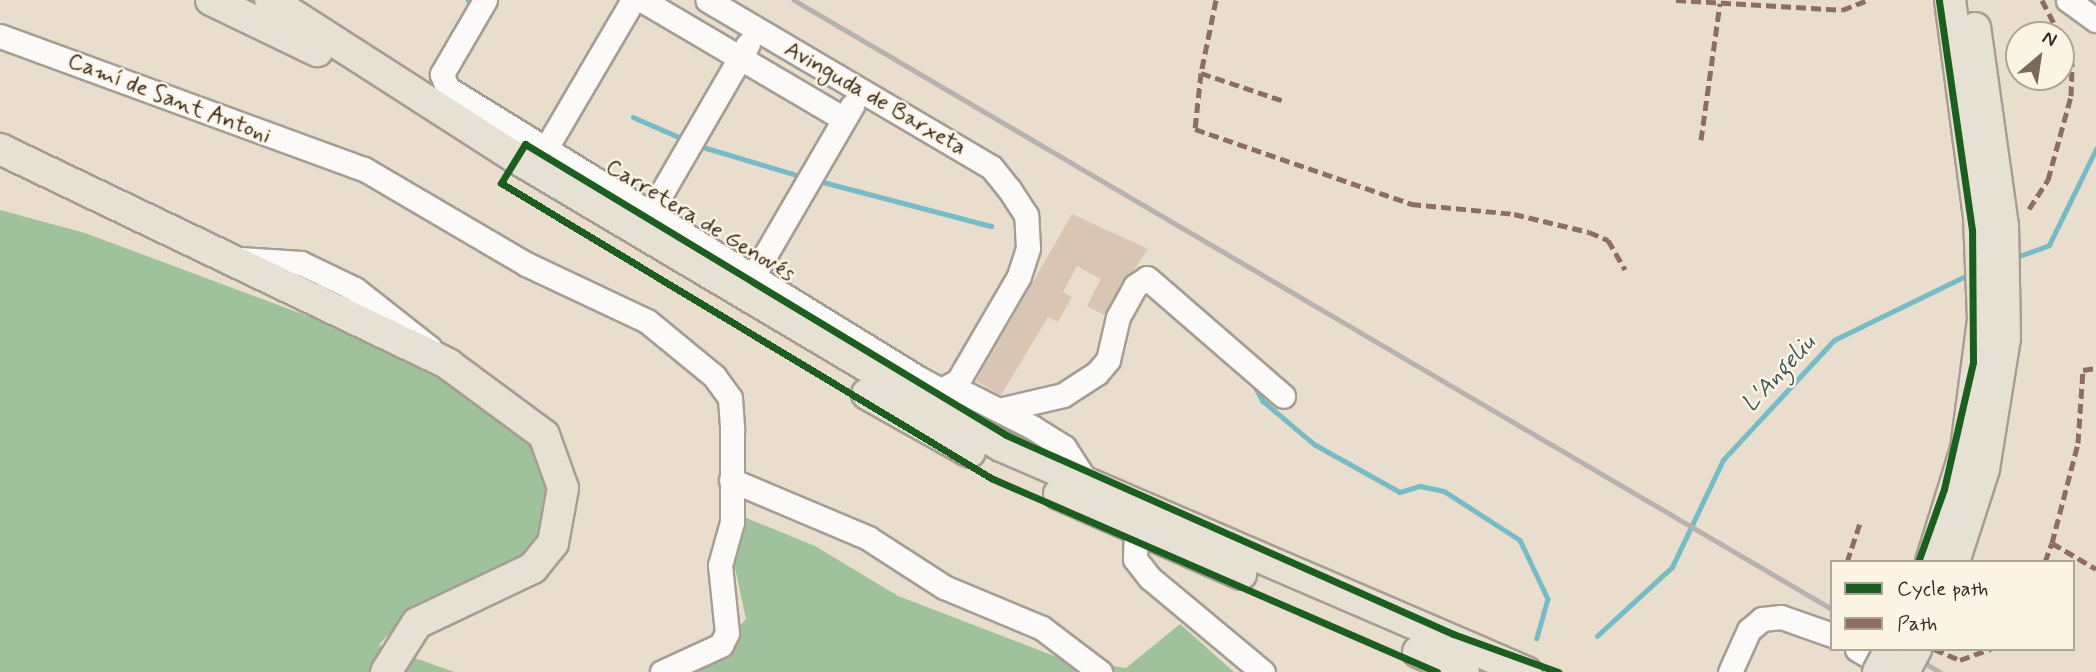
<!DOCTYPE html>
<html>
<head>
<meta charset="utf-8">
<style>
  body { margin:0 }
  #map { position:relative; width:2096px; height:672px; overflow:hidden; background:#e9ddcd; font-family:Mynerve,sans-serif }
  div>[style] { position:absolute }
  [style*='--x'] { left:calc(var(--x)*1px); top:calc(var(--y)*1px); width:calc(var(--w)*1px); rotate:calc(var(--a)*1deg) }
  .forest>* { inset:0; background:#9fc29c }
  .stream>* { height:4.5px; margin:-2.25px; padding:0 2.25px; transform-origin:2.25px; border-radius:2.25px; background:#76bcc7 }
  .building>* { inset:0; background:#d8c5b3 }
  .roads { filter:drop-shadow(2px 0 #a69d93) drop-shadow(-2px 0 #a69d93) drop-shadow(0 2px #a69d93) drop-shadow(0 -2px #a69d93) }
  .minor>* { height:23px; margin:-11.5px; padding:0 11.5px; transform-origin:11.5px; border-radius:11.5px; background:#fcfaf8 }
  .major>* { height:30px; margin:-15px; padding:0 15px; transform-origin:15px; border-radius:15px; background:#e7e0d4 }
  .rail>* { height:4.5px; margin:-2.25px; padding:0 2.25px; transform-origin:2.25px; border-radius:2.25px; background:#b6b2ae }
  .bridges { filter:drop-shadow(2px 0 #a69d93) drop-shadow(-2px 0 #a69d93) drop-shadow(0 2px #a69d93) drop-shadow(0 -2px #a69d93) }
  .major-bridge>* { height:30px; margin:-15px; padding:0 15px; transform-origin:15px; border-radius:15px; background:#e7e0d4 }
  .quiet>* { height:5px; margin-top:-2.5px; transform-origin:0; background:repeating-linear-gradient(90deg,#8d6e63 0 10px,transparent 0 15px) }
  .cycleway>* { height:7px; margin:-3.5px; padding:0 3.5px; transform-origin:3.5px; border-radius:3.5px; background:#1b5e20 }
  span { translate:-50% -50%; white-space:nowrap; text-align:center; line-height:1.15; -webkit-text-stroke:5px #fcf5e5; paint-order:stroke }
  .street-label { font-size:23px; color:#3b2a1e }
  .water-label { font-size:24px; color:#3e5858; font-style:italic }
  .legend { position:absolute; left:1830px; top:560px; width:245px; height:91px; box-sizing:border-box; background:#fcf5e5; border:2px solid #afa495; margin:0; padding:9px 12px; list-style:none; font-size:21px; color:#3b2a1e }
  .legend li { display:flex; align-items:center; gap:14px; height:35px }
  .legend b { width:35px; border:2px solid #afa495 }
  .north { position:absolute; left:2005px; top:21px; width:70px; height:70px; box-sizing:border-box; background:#fcf5e5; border:2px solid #afa495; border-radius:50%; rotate:29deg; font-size:19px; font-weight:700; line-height:28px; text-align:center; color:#3b2a1e }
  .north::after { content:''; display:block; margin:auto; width:24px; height:32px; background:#78695b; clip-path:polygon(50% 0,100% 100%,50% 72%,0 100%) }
</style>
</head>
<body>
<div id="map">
  <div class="forest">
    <div style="clip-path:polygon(0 210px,85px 233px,399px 350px,478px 399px,538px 450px,550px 501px,540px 540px,514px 565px,410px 611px,379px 645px,454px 672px,0 672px)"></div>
    <div style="clip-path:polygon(722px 508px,815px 546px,898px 596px,1057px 657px,1126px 668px,1180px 624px,1234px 672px,695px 672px,746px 619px)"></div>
  </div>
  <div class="stream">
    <div style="--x:468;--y:0;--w:2;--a:27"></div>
    <div style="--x:633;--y:117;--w:50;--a:23.5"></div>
    <div style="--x:703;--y:147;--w:98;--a:16.6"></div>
    <div style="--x:823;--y:182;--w:174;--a:14.7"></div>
    <div style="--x:2014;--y:258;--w:37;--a:-20"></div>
    <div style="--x:2049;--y:245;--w:107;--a:-63.9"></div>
    <div style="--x:1253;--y:383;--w:21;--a:61"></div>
    <div style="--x:1263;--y:401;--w:67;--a:40.1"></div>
    <div style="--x:1314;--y:444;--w:98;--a:29.2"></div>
    <div style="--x:1400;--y:492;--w:21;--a:-17"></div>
    <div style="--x:1420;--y:486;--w:25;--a:12"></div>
    <div style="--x:1444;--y:491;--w:90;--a:32.8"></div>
    <div style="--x:1520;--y:540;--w:65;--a:64.6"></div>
    <div style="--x:1548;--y:599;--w:41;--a:105.8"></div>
    <div style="--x:1597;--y:636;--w:102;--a:-42.6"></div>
    <div style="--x:1672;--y:567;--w:119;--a:-64.5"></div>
    <div style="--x:1723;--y:460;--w:163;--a:-47.2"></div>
    <div style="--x:1834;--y:340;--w:151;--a:-25.9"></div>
  </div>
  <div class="building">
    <div style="clip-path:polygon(1072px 214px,1148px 249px,1104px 315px,1087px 306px,1101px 279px,1077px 266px,1063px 292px,1072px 297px,1058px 322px,1048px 317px,1001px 395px,976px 381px)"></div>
  </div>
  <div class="roads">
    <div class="minor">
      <div style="--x:485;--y:0;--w:86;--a:120.2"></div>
      <div style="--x:442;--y:74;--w:15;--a:70"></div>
      <div style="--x:447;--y:88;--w:555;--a:31.6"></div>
      <div style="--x:920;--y:379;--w:24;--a:28"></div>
      <div style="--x:941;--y:390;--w:19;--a:-28"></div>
      <div style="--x:958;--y:381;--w:121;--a:-59.8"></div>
      <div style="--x:1019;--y:276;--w:29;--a:-72"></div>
      <div style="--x:1028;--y:248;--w:33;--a:-93"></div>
      <div style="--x:1026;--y:215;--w:31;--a:-123"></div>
      <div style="--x:1009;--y:189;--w:28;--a:-129"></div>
      <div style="--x:991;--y:167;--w:329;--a:-149.5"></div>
      <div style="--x:642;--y:0;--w:234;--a:30.5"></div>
      <div style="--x:2068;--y:0;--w:34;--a:36"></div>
      <div style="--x:0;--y:36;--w:388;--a:20.1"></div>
      <div style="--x:364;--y:169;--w:188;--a:30.4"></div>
      <div style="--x:526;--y:264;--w:134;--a:25.2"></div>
      <div style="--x:647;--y:321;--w:87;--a:39.4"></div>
      <div style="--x:714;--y:376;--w:27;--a:54"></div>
      <div style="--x:730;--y:398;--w:32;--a:86"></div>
      <div style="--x:732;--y:430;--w:92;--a:90"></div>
      <div style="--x:732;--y:522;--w:45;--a:105.6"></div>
      <div style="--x:720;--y:565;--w:68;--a:84.1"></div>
      <div style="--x:727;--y:633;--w:13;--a:117"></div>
      <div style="--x:721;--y:645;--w:65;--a:155.4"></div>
      <div style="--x:545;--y:150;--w:174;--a:-59.6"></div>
      <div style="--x:650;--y:213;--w:195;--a:-59.9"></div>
      <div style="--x:240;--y:259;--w:61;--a:3.8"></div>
      <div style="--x:301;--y:263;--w:60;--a:25.7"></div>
      <div style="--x:355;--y:289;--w:95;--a:38.2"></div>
      <div style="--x:753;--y:276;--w:197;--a:-59.8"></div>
      <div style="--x:938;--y:392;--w:21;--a:-5"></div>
      <div style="--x:959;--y:390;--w:82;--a:26.9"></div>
      <div style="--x:1032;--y:427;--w:38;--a:32"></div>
      <div style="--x:1064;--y:447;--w:44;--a:57"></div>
      <div style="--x:999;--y:410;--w:66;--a:-13.2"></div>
      <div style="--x:1063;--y:395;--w:40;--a:-32.9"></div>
      <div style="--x:1097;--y:373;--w:17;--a:-50"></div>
      <div style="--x:1108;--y:360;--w:44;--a:-76.9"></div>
      <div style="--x:1118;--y:317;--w:35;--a:-61"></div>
      <div style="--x:1135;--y:286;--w:14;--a:-34"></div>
      <div style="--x:1147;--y:278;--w:180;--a:40.9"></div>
      <div style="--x:731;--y:480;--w:149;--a:22.9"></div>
      <div style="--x:868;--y:538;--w:90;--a:32.8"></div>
      <div style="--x:944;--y:587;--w:106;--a:22.7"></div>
      <div style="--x:1042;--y:628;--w:73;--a:37.2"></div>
      <div style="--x:1136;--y:529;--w:30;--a:92"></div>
      <div style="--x:1135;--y:559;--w:24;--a:52"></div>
      <div style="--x:1150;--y:578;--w:147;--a:39.8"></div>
      <div style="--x:1857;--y:649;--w:45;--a:30.5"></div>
      <div style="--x:1730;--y:672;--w:46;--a:-65.7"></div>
      <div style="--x:1749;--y:630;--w:17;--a:-40"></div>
      <div style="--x:1762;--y:619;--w:19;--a:-6"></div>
      <div style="--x:1781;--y:617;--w:54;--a:19.4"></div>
    </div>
    <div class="major">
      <div style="--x:211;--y:0;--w:118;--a:25.7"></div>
      <div style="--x:270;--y:0;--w:292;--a:32.7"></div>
      <div style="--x:516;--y:158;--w:564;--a:30.7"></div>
      <div style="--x:1001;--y:446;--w:572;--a:23.29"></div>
      <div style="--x:0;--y:149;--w:497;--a:25.6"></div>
      <div style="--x:448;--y:364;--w:119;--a:36.5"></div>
      <div style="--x:544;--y:435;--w:56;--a:70.3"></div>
      <div style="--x:563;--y:488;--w:56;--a:100.3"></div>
      <div style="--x:553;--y:543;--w:32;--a:129"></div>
      <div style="--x:533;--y:568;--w:128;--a:154.6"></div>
      <div style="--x:417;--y:623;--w:58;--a:122.3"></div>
      <div style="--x:867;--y:394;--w:118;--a:29.4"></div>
      <div style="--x:1059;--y:494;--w:199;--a:23.7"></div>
      <div style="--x:1931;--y:562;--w:118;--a:-72.8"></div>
      <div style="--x:1966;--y:449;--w:130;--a:-82.5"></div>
      <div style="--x:1983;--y:320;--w:103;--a:-92.2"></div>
      <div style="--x:1979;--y:217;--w:219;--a:-97.6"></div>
      <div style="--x:1954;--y:562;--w:98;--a:-72.1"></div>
      <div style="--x:1984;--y:469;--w:133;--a:-80.9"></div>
      <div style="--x:2005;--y:338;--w:112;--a:-91"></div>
      <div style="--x:2003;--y:226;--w:200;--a:-98"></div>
      <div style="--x:1418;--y:652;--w:50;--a:23.5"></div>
    </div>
  </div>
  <div class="rail">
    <div style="--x:794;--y:0;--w:1203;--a:30.4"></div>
    <div style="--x:1901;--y:649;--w:45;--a:30.5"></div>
  </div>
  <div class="bridges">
    <div class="major-bridge">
      <div style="--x:1878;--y:672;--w:26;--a:-62"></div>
      <div style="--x:1904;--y:672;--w:26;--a:-62"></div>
    </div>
  </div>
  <div class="quiet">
    <div style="--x:1216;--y:0;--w:75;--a:101.6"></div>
    <div style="--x:1201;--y:73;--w:88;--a:18.6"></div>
    <div style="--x:1676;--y:0;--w:166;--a:3.4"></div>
    <div style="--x:1842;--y:10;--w:28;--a:-21"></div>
    <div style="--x:2042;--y:0;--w:39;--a:63"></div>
    <div style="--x:1201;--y:73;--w:56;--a:96.1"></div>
    <div style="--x:1195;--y:129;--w:229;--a:19.1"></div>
    <div style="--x:1411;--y:204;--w:103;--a:5.5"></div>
    <div style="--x:1514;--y:214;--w:77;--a:13.5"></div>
    <div style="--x:1589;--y:232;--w:21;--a:23"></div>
    <div style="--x:1608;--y:240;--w:34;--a:60"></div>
    <div style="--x:1701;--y:140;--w:138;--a:-82.1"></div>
    <div style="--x:2029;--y:209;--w:35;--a:-57"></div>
    <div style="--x:2048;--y:180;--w:87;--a:-74.7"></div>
    <div style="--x:2071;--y:96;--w:33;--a:-88"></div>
    <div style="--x:2072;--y:63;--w:27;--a:-114"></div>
    <div style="--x:2052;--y:543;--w:103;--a:-75.4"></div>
    <div style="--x:2078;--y:443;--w:73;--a:-86.1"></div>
    <div style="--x:2083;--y:370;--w:13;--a:-9"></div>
    <div style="--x:1847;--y:562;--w:44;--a:-71.6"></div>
    <div style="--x:2045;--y:562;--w:20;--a:-70"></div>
    <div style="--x:2052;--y:543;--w:51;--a:30.6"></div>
    <div style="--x:1934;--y:649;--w:28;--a:23"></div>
    <div style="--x:1960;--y:660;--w:33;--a:-20"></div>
  </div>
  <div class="cycleway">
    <div style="--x:1918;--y:562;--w:77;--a:-70.4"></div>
    <div style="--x:1944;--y:489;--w:130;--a:-77.1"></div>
    <div style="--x:1973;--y:362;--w:132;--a:-90.4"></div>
    <div style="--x:1972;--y:230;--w:232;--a:-98.2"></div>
    <div style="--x:1437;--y:672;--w:486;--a:-156.5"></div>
    <div style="--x:991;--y:478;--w:572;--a:-148.95"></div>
    <div style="--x:501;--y:183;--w:46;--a:-58.4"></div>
    <div style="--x:525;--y:144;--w:562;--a:31.17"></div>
    <div style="--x:1006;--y:435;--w:489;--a:24"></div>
    <div style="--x:1453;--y:634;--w:112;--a:19.9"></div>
  </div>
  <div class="street-label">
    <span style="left:169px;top:99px;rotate:21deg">Camí de Sant Antoni</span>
    <span style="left:875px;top:99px;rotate:30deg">Avinguda de Barxeta</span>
    <span style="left:700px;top:221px;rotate:31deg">Carretera de Genovés</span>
  </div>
  <div class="water-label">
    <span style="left:1779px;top:374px;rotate:-47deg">L'Angeliu</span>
  </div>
  <ul class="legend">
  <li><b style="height:9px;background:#1b5e20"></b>Cycle path</li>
  <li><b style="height:9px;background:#8d6e63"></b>Path</li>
  </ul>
  <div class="north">N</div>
</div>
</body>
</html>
